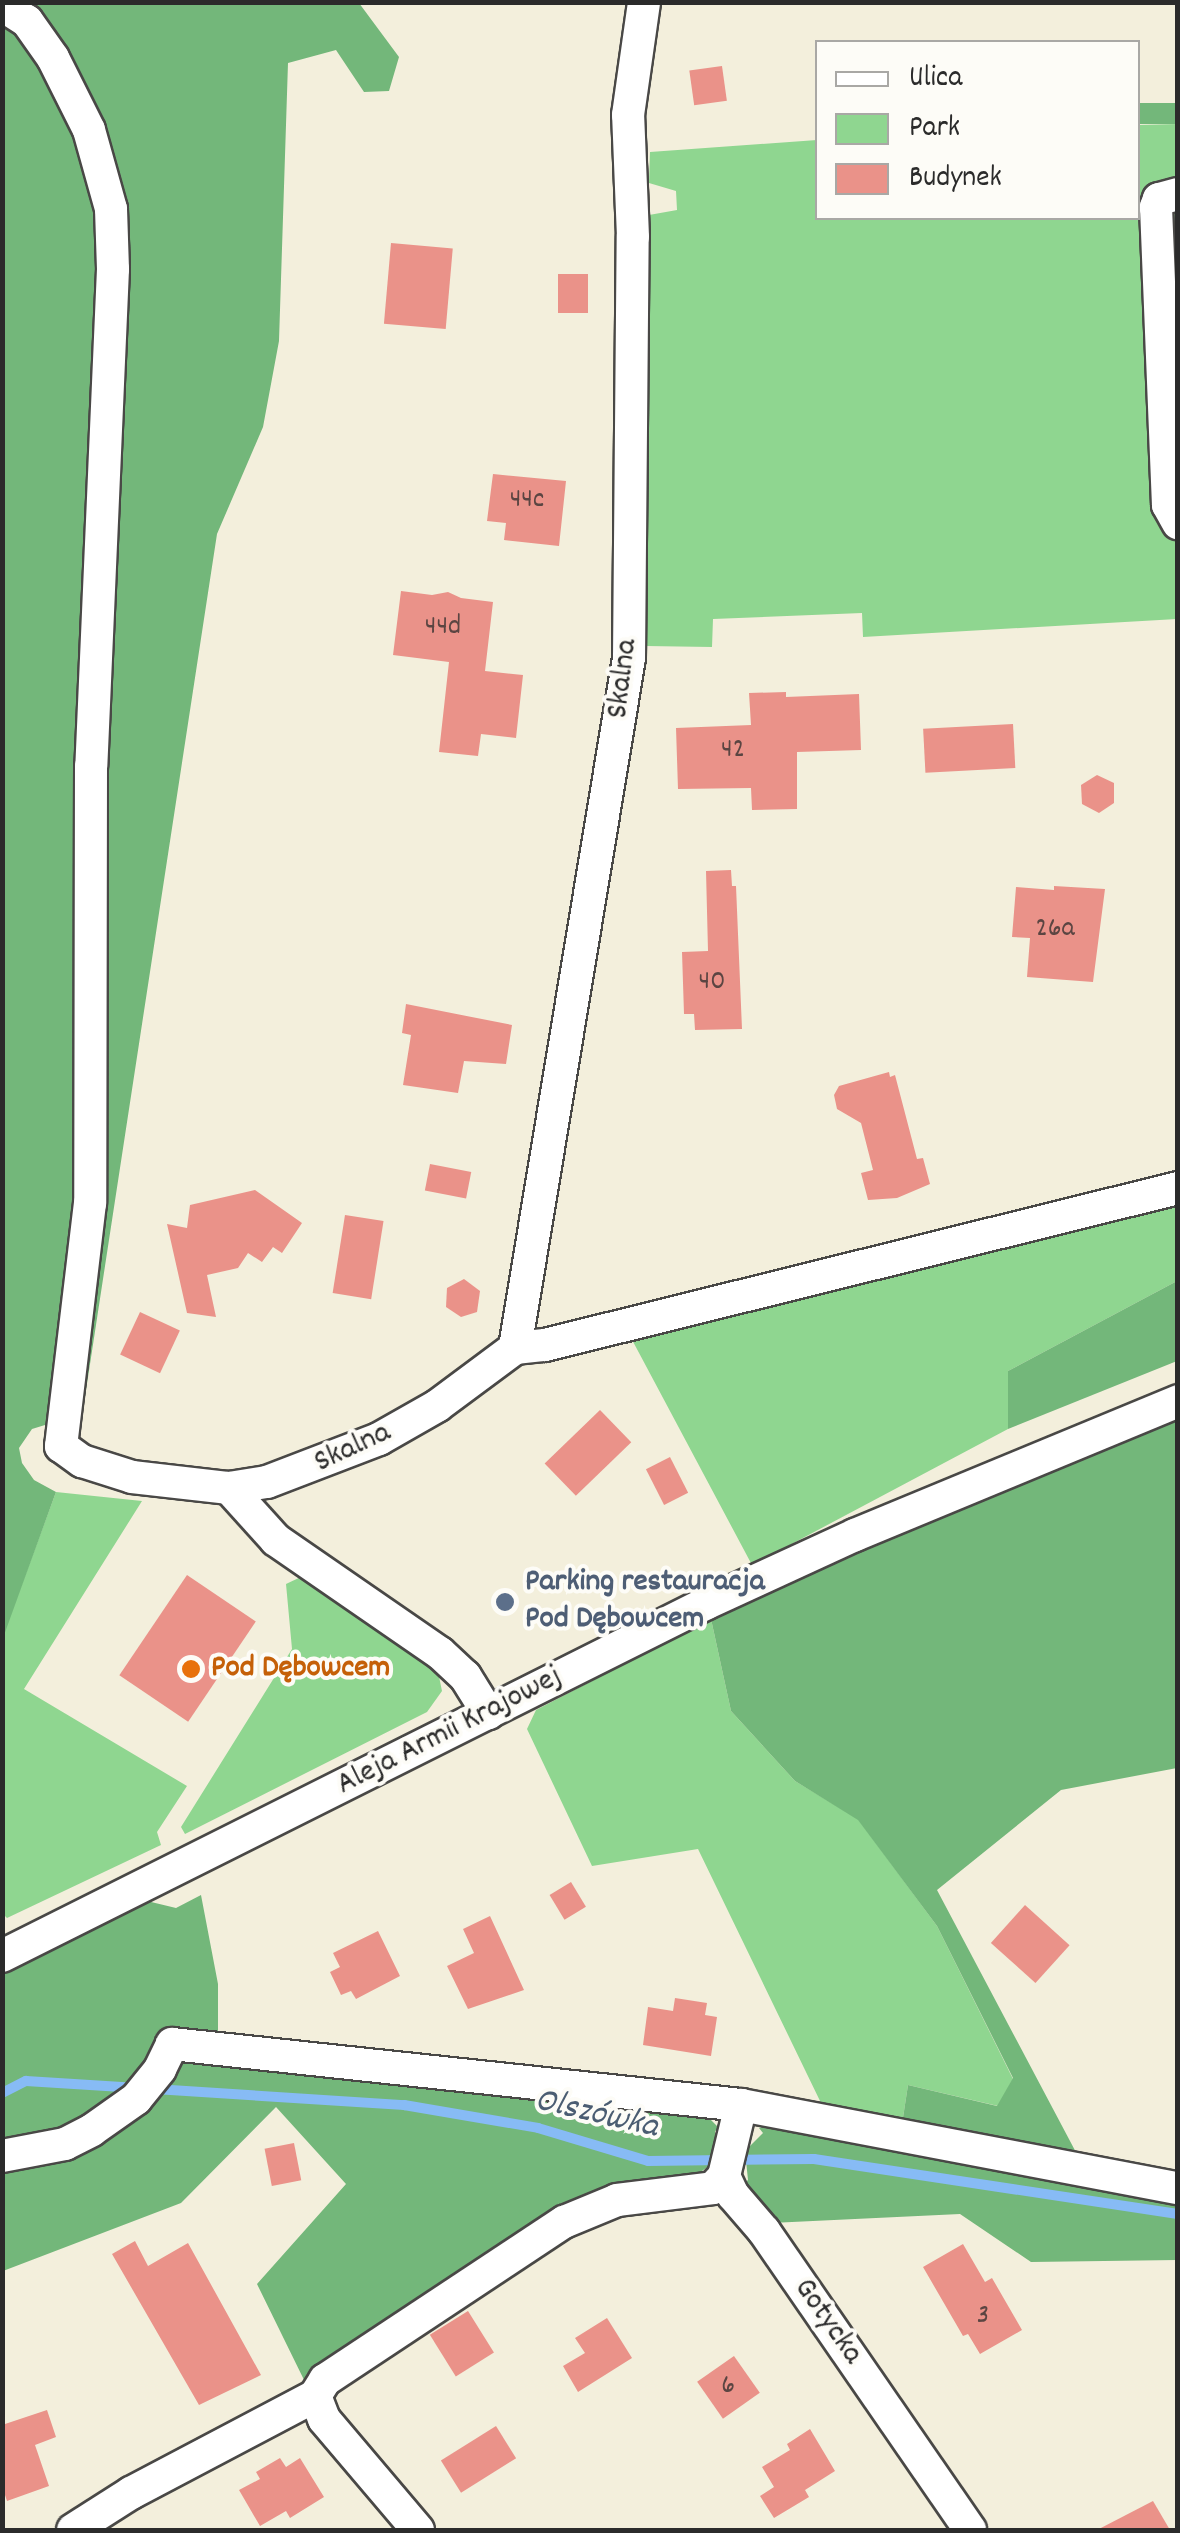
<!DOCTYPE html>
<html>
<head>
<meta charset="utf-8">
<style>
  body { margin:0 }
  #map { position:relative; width:1180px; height:2533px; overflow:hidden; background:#f3efdc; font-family:Dekko,sans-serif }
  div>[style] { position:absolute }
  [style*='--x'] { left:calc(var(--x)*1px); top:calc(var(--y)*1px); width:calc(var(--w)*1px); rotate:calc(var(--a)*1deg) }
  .green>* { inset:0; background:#8fd690 }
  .forest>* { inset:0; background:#73b77a; transform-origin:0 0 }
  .stream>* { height:10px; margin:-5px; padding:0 5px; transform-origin:5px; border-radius:5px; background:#87bbf5 }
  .building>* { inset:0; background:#ea9289; transform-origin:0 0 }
  .roads { filter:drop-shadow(2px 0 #494846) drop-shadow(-2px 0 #494846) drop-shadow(0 2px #494846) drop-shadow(0 -2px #494846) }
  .minor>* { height:32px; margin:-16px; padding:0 16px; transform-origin:16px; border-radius:16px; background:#fff }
  .dots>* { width:28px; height:28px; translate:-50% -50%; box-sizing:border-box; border:5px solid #fdfcf7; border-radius:50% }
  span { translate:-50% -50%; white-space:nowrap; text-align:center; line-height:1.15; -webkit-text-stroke:8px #fdfcf7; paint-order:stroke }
  .number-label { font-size:28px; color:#5b4542 }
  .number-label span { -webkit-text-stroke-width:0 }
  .street-label { font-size:32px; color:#2b2b2b }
  .service-label { font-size:32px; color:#4e5e75; font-weight:700 }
  .left { translate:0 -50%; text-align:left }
  .food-label { font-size:32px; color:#c56008; font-weight:700 }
  .water-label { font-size:35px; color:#4b5d72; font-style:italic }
  .frame { position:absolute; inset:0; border:5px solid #2b2b2b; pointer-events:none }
  .legend { position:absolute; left:815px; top:40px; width:325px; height:180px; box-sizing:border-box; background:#fdfcf7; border:2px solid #a9a8a5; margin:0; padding:12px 18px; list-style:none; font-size:30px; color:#2b2b2b }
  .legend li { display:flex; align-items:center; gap:20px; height:50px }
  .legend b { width:50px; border:2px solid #a9a8a5 }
</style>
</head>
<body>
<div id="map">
  <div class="green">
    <div style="clip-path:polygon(1177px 124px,1177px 619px,863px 637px,862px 613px,713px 619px,712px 647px,646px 646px,649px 215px,677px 210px,676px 191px,649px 183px,650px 152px,817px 140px,818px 218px,1138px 218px,1138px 125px)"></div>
    <div style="clip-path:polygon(1177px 1202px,1177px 1281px,1008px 1371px,1008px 1429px,752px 1565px,630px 1336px)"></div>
    <div style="clip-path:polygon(56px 1492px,142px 1501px,24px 1689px,187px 1786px,157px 1832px,161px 1845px,7px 1918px,2px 1913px,2px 1638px)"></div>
    <div style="clip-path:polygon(305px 1575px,436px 1662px,442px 1691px,427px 1712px,185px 1834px,181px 1827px,292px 1649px,286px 1584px)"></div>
    <div style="clip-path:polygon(711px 1619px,731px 1711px,795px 1781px,858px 1819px,937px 1926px,1013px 2079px,998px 2106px,908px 2085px,902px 2124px,821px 2103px,698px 1849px,592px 1866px,527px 1729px,536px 1710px)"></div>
  </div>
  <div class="forest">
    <div style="clip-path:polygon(3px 3px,359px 3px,399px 57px,389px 91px,364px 92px,336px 50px,288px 63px,279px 341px,263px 427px,217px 534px,79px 1436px,45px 1425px,32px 1429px,19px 1448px,22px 1463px,34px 1480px,56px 1492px,3px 1638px)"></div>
    <div style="left:1177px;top:103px;width:21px;height:39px;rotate:90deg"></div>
    <div style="clip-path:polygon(1177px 1281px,1177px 1361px,1008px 1429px,1008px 1371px)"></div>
    <div style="clip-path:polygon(1177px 1414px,1177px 1768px,1061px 1790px,937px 1890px,1079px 2158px,902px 2124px,908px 2085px,997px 2106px,1013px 2078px,937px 1926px,858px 1820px,795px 1781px,731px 1711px,711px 1619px,859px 1549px)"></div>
    <div style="clip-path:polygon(201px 1895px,218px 1984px,218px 2041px,152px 2068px,89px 2125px,3px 2149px,3px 1973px,147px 1901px,176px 1908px)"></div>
    <div style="clip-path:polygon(177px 2052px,707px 2116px,720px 2129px,715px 2131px,717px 2142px,710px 2165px,702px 2171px,705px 2175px,631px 2189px,307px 2386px,257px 2284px,346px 2184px,276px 2107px,181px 2203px,3px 2271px,3px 2164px,30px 2162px)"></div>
    <div style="clip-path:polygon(772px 2124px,1177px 2199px,1177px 2260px,1031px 2262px,960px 2214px,771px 2223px,742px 2185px,748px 2180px,745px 2151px,763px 2133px,759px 2128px)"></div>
  </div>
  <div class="stream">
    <div style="--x:155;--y:2089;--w:250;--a:3.7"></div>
    <div style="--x:404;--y:2105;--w:136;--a:9.7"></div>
    <div style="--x:538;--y:2128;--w:115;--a:16.7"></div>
    <div style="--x:648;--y:2161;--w:166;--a:-0.7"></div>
    <div style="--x:814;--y:2159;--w:368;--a:8.6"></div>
    <div style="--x:2;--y:2093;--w:27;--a:-27"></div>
    <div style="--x:26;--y:2081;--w:112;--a:3.6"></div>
  </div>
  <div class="building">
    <div style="left:722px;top:66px;width:35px;height:33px;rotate:82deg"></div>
    <div style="left:391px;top:243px;width:62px;height:81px;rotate:5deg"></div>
    <div style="left:558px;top:274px;width:30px;height:39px"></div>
    <div style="clip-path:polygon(493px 474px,566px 481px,559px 546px,504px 540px,506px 523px,487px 521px)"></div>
    <div style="clip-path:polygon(401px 591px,432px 595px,448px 592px,461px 598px,493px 602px,485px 671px,523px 675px,516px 738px,481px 734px,478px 756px,439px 752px,449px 662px,393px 655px)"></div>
    <div style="clip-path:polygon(786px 692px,786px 697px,859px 694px,861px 750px,797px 752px,797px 809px,752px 810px,751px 788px,678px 789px,676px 728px,751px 725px,749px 693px)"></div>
    <div style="left:1013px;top:724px;width:44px;height:90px;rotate:87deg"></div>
    <div style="clip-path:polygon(1097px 775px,1114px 783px,1114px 803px,1099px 813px,1082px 804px,1081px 785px)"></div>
    <div style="clip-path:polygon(731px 870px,732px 886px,736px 886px,742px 1029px,695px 1030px,694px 1014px,684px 1014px,682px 952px,708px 951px,706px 871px)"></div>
    <div style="clip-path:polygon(1054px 886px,1105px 889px,1093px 982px,1027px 977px,1030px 938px,1012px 937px,1016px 887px,1054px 890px)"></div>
    <div style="clip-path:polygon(406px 1004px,512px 1025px,506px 1064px,464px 1061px,458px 1093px,403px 1085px,411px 1035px,402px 1033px)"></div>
    <div style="clip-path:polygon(889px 1072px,890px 1077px,895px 1075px,917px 1159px,923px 1158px,930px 1184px,897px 1198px,868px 1200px,861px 1173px,873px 1170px,861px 1123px,837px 1109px,834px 1095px,839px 1086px)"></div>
    <div style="left:430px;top:1164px;width:42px;height:27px;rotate:11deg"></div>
    <div style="clip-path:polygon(255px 1190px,302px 1223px,282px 1253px,273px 1247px,262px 1262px,248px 1253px,238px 1268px,207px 1275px,216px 1317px,187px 1313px,167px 1224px,187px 1228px,190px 1205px)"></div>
    <div style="left:345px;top:1215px;width:39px;height:79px;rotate:9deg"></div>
    <div style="clip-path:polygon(464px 1279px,480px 1291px,477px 1312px,461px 1317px,446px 1307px,447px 1288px)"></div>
    <div style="left:140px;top:1312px;width:44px;height:47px;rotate:25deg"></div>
    <div style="left:600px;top:1410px;width:45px;height:77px;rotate:46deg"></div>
    <div style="left:670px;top:1457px;width:40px;height:27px;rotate:63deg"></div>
    <div style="left:187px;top:1575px;width:83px;height:121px;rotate:34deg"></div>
    <div style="left:571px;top:1882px;width:29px;height:25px;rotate:59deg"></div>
    <div style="left:1025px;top:1905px;width:60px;height:51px;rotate:42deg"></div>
    <div style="clip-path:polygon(490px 1916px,524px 1990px,468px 2009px,447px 1966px,474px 1953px,463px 1929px)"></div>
    <div style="clip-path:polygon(378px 1931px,400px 1976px,356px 1999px,351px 1991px,341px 1995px,330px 1972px,340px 1967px,333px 1953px)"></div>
    <div style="clip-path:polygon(675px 1998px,707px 2003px,705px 2015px,717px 2017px,711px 2056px,643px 2045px,648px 2007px,673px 2011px)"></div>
    <div style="left:294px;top:2143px;width:38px;height:30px;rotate:79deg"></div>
    <div style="clip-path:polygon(135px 2241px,148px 2266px,188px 2243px,261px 2375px,199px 2405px,112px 2254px)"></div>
    <div style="clip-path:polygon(963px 2244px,985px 2282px,992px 2278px,1022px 2330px,980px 2354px,968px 2334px,963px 2336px,923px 2267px)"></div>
    <div style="left:468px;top:2311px;width:49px;height:45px;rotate:58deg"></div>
    <div style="clip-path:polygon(607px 2318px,632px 2358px,578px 2392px,563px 2366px,585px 2353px,575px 2338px)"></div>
    <div style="left:734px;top:2356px;width:45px;height:45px;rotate:55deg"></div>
    <div style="clip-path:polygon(47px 2410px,56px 2437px,35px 2445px,49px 2486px,7px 2501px,2px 2486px,2px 2425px)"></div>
    <div style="left:496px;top:2426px;width:38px;height:65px;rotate:58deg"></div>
    <div style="clip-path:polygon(810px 2429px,835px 2471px,805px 2490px,809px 2497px,774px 2518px,760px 2496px,774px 2487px,762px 2467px,790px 2450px,787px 2444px)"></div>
    <div style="clip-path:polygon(280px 2458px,286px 2467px,300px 2458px,324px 2497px,290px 2518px,286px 2511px,260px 2526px,239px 2490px,260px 2479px,256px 2472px)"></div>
    <div style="clip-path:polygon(1153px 2501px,1170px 2530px,1097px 2530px)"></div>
  </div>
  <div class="roads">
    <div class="minor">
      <div style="--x:2;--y:5;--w:30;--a:33"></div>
      <div style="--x:27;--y:21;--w:45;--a:54.9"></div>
      <div style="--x:53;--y:58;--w:80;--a:63.4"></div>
      <div style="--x:89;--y:130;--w:82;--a:74.4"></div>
      <div style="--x:111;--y:209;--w:60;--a:88.1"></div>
      <div style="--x:113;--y:269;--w:497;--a:92.5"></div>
      <div style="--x:91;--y:766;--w:437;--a:90.1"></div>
      <div style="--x:90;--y:1203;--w:245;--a:96.8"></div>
      <div style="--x:61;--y:1446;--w:26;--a:36"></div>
      <div style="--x:82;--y:1461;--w:52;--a:17.7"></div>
      <div style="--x:132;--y:1477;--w:98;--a:6.5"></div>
      <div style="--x:229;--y:1488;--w:38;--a:-9"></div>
      <div style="--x:267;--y:1482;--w:120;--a:-21"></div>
      <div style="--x:379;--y:1439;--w:67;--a:-29.6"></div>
      <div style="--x:437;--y:1406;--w:97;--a:-36.6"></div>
      <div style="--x:515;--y:1348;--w:30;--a:-6"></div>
      <div style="--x:545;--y:1345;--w:652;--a:-13.93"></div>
      <div style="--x:1178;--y:194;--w:20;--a:165"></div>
      <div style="--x:1159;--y:199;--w:9;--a:111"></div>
      <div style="--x:1156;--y:207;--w:298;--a:87.7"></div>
      <div style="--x:1168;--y:505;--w:21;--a:61"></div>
      <div style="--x:515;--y:1348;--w:699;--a:-80.62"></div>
      <div style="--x:629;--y:658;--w:421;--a:-89.5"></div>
      <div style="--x:633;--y:237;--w:122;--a:-92.3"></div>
      <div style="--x:628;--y:115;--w:114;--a:-81.9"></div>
      <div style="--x:229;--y:1488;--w:70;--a:47.9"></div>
      <div style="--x:276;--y:1540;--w:199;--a:34.6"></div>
      <div style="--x:440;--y:1653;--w:34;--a:43"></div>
      <div style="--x:465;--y:1676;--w:44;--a:58.1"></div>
      <div style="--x:2;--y:1956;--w:788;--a:-26.6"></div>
      <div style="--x:707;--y:1603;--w:163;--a:-24.7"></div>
      <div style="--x:855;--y:1535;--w:350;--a:-22.5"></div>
      <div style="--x:741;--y:2105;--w:73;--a:103.5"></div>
      <div style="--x:724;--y:2176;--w:21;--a:65"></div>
      <div style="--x:733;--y:2195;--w:48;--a:49.3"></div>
      <div style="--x:764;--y:2231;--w:363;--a:55.4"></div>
      <div style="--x:2;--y:2156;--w:64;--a:-10.8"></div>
      <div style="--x:65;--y:2144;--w:30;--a:-27"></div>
      <div style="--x:92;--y:2130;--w:54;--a:-35.2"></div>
      <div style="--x:136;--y:2099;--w:38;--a:-51"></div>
      <div style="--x:160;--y:2069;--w:28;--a:-64"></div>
      <div style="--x:172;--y:2044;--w:572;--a:6.12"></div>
      <div style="--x:741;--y:2105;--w:445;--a:10.8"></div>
      <div style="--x:73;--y:2530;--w:69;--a:-32.5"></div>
      <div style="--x:131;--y:2493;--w:208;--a:-27.8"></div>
      <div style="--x:418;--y:2530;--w:145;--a:-130.3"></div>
      <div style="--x:324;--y:2419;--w:25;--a:-111"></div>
      <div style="--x:315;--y:2396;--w:19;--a:-58"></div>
      <div style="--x:325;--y:2380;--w:287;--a:-33.5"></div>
      <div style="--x:564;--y:2222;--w:57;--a:-22.5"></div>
      <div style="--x:617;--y:2200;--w:97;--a:-7.1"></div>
      <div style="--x:713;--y:2188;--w:16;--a:-47"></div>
    </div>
  </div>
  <div class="dots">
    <div style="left:505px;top:1602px;background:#5c6f8a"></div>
    <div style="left:191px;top:1669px;background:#e8710a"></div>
  </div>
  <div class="number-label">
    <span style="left:527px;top:501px">44c</span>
    <span style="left:443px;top:628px">44d</span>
    <span style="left:733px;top:751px">42</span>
    <span style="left:1055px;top:930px">26a</span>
    <span style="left:712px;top:983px">40</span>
    <span style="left:983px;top:2317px">3</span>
    <span style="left:728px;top:2387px">6</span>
  </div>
  <div class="street-label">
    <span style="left:624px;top:679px;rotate:-83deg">Skalna</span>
    <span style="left:353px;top:1449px;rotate:-25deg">Skalna</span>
    <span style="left:450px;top:1732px;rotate:-27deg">Aleja Armii Krajowej</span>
    <span style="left:827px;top:2322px;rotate:55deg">Gotycka</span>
  </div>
  <div class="service-label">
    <span class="left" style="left:525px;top:1602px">Parking restauracja<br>Pod Dębowcem</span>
  </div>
  <div class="food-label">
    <span class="left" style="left:211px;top:1669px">Pod Dębowcem</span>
  </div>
  <div class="water-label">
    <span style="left:596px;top:2115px;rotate:13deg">Olszówka</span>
  </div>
  <div class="frame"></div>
  <ul class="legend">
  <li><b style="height:12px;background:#fff"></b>Ulica</li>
  <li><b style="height:28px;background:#8fd690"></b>Park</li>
  <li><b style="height:28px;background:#ea9289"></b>Budynek</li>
  </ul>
</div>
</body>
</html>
